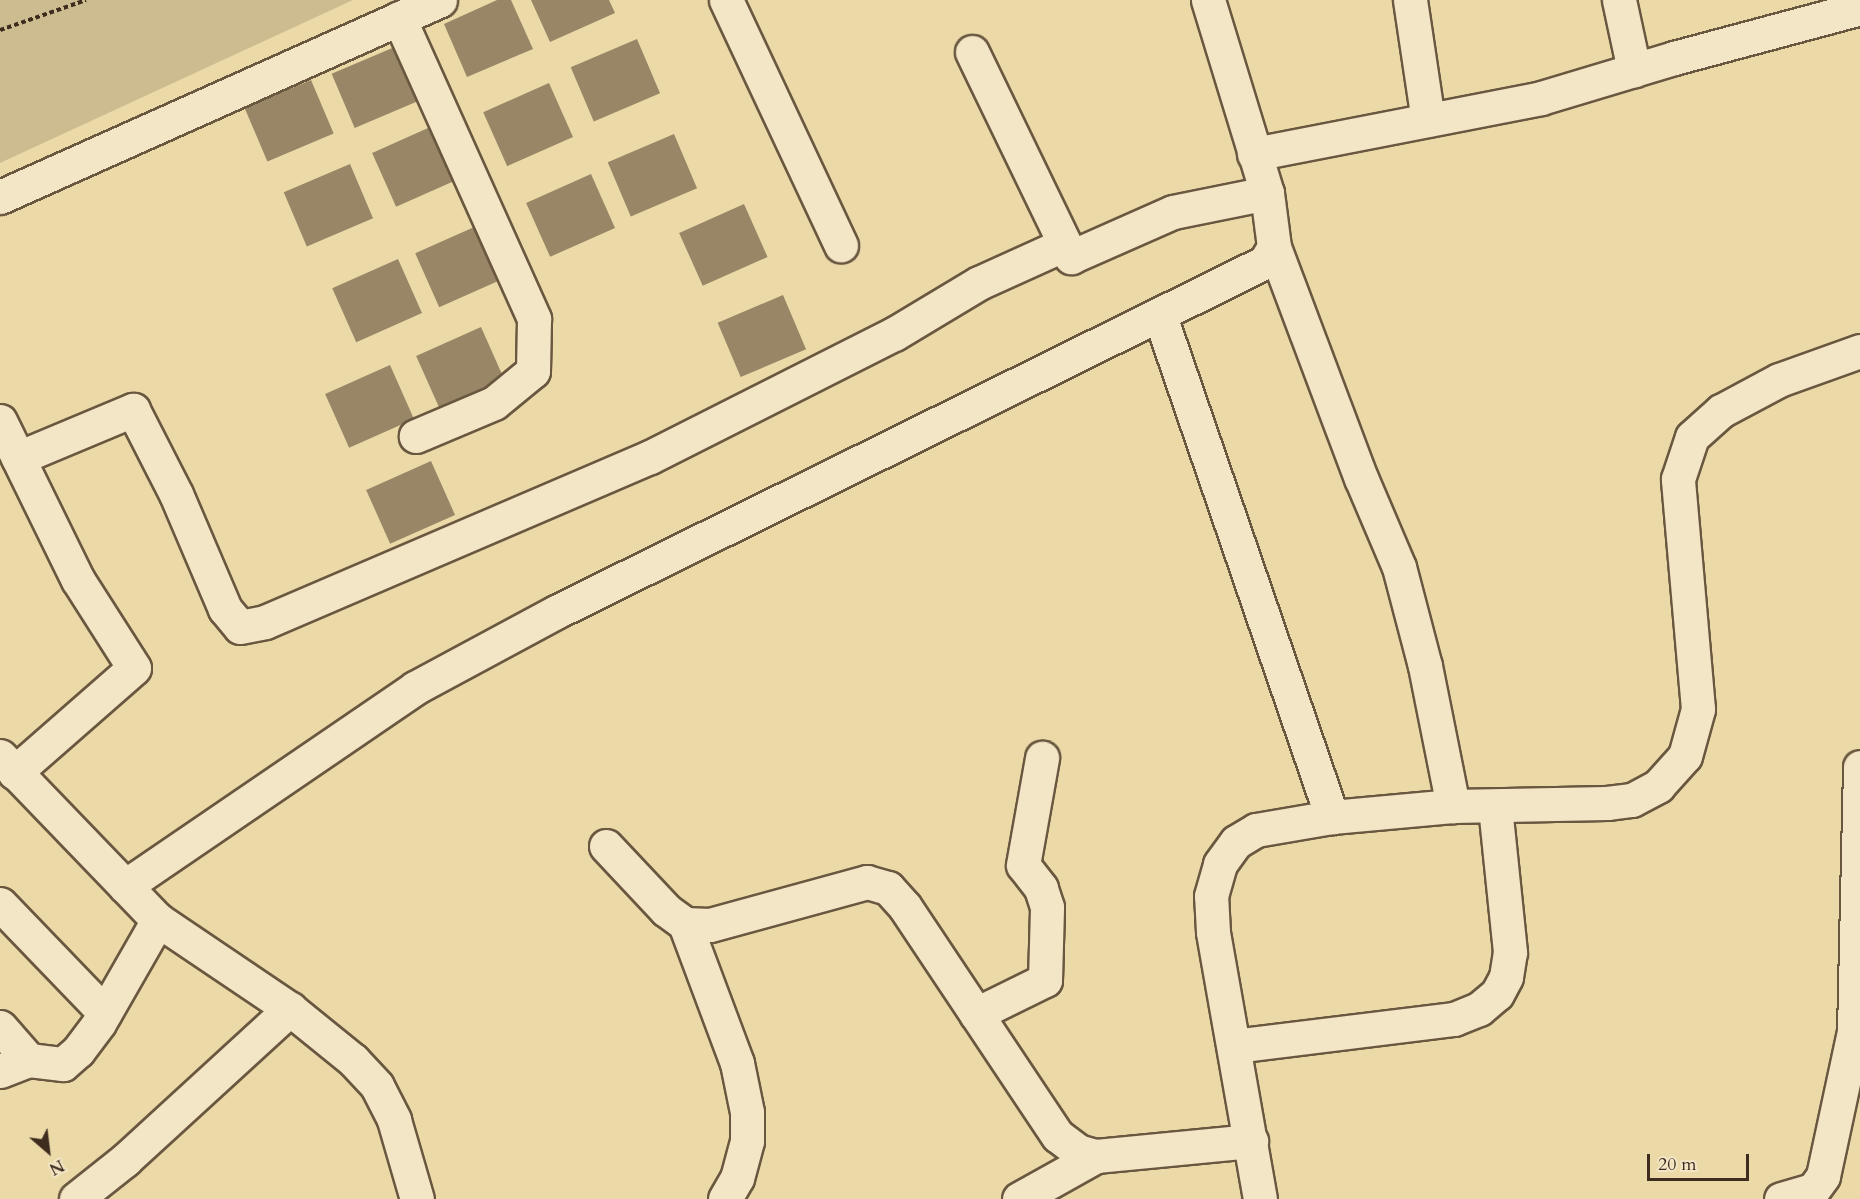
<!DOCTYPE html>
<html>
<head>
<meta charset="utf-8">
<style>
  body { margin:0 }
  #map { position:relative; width:1860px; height:1199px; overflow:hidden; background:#ecd9a8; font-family:Cardo,serif }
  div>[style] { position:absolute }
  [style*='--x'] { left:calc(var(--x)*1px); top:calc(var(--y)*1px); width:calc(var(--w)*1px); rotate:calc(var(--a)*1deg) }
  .green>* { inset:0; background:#cebc91 }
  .building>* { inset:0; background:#988666; transform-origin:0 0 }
  .path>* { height:4px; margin-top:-2px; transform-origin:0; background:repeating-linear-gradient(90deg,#3e2c1e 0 4.5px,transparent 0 7.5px) }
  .roads { filter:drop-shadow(2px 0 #6a5740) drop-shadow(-2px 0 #6a5740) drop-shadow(0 2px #6a5740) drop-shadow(0 -2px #6a5740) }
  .minor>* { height:33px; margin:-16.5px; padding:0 16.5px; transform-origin:16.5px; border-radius:16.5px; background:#f3e6c6 }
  span { translate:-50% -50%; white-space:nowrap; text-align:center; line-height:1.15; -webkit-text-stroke:4.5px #f3e6c6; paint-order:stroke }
  .north { position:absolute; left:18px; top:1121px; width:60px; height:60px; -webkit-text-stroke:4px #f3e6c6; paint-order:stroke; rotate:152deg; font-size:16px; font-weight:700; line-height:24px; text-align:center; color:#3e2c1e }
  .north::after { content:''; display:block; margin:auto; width:21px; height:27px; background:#3e2c1e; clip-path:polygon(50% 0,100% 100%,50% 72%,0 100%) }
  .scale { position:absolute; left:1647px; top:1154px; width:102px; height:27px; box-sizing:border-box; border:3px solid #3e2c1e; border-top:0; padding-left:8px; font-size:18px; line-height:21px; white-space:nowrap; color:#3e2c1e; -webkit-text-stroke:4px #f3e6c6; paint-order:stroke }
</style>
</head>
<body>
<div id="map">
  <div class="green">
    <div style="clip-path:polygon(0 0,353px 0,0 163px)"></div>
  </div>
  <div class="building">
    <div style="clip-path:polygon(497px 0,511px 0,533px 49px,467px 77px,444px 24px)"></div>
    <div style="clip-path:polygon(531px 0,609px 0,615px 13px,550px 42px)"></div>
    <div style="left:637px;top:39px;width:59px;height:72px;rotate:67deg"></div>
    <div style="left:397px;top:46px;width:59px;height:71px;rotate:67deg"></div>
    <div style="left:311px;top:80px;width:58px;height:72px;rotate:67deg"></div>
    <div style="left:549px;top:83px;width:59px;height:72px;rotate:66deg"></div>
    <div style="left:437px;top:124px;width:59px;height:71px;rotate:66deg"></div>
    <div style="left:674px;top:134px;width:59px;height:72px;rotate:67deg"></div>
    <div style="left:350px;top:164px;width:59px;height:72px;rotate:67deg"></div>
    <div style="left:591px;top:174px;width:59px;height:71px;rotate:66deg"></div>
    <div style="left:744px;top:204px;width:58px;height:71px;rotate:66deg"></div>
    <div style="left:481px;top:224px;width:59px;height:72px;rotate:66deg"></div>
    <div style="left:398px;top:259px;width:59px;height:72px;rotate:66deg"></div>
    <div style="left:783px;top:295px;width:59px;height:71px;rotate:67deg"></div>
    <div style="left:481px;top:327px;width:59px;height:71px;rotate:66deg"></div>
    <div style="left:390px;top:365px;width:59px;height:71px;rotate:66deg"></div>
    <div style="left:431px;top:461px;width:59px;height:71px;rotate:66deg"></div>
  </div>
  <div class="path">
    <div style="--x:0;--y:30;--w:91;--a:-19.2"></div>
  </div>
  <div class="roads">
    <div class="minor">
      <div style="--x:726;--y:0;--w:271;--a:64.9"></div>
      <div style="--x:1410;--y:0;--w:121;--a:81.5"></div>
      <div style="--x:1619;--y:0;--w:72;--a:77.9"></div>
      <div style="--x:399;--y:18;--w:330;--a:65.8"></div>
      <div style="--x:534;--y:319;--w:52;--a:91.1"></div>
      <div style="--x:533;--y:371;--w:50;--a:140.6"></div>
      <div style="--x:494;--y:403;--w:85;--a:157.1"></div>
      <div style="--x:972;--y:52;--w:228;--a:64.2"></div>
      <div style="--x:1071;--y:257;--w:111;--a:-23.8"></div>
      <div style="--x:1173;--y:212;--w:96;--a:-11.4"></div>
      <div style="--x:1254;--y:154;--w:292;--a:-11"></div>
      <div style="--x:1541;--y:98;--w:139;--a:-16.7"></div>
      <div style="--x:1674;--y:58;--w:193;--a:-15"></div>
      <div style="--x:0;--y:197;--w:482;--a:-24.1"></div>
      <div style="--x:1274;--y:247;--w:247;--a:69.4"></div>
      <div style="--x:1361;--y:478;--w:97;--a:66.9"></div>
      <div style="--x:1399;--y:567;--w:102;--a:75.3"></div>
      <div style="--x:1425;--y:666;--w:143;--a:78.7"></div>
      <div style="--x:1160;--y:316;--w:530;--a:71.05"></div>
      <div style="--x:0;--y:421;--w:177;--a:63.9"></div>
      <div style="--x:78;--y:580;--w:104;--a:57.5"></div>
      <div style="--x:134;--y:668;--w:159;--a:138.8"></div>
      <div style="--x:18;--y:458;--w:125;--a:-22.7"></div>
      <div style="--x:133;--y:410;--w:94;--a:62.9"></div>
      <div style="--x:176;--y:494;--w:125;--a:66.9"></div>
      <div style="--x:225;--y:609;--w:23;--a:50"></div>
      <div style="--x:240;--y:627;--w:25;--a:-11"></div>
      <div style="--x:265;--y:622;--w:419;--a:-23.2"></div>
      <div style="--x:650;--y:457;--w:273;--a:-26.8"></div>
      <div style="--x:894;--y:334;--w:99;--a:-31"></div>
      <div style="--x:979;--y:283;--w:94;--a:-24.4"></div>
      <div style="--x:0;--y:756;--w:228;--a:46.1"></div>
      <div style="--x:158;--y:920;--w:159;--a:34"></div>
      <div style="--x:290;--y:1009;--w:81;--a:39"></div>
      <div style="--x:353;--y:1060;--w:35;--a:47"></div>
      <div style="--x:377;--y:1086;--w:38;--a:63"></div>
      <div style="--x:394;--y:1120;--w:82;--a:73.8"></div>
      <div style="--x:606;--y:846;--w:88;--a:46.8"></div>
      <div style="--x:666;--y:910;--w:24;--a:36"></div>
      <div style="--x:685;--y:924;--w:25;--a:2"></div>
      <div style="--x:710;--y:925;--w:163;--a:-15.3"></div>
      <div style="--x:867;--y:882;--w:22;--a:16"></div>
      <div style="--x:888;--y:888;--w:25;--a:48"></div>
      <div style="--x:905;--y:907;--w:275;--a:56.3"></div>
      <div style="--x:1058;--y:1136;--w:25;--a:37"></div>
      <div style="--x:1078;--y:1151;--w:19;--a:16"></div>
      <div style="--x:1096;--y:1156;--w:156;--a:-5.5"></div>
      <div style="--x:125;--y:886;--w:351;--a:-34.3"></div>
      <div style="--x:415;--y:688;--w:160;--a:-28.3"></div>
      <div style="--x:556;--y:612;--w:791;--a:-26.27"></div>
      <div style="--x:1265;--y:262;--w:17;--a:-59"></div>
      <div style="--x:1274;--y:247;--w:54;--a:-97.4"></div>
      <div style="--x:1267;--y:193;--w:202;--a:-107"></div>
      <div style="--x:0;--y:904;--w:151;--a:46.1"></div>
      <div style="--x:685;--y:924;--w:148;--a:69.5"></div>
      <div style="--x:737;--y:1063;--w:50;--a:78.5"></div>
      <div style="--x:747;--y:1112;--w:29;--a:90"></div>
      <div style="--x:747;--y:1141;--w:38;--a:105"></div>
      <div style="--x:737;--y:1178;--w:24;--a:120"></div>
      <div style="--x:976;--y:1014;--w:77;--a:-26.2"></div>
      <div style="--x:1045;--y:980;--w:73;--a:-88.4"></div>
      <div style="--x:1047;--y:907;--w:20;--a:-108"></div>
      <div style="--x:1041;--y:888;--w:29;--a:-128"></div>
      <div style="--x:1023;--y:865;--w:109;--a:-79.9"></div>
      <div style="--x:0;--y:1027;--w:44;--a:48.7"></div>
      <div style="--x:1234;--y:1046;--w:222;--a:-7"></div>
      <div style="--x:1454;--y:1019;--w:27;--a:-22"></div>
      <div style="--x:1479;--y:1009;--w:23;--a:-40"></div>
      <div style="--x:1497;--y:994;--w:19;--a:-62"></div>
      <div style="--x:1506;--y:977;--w:25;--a:-81"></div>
      <div style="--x:1510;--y:952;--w:147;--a:-95.9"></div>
      <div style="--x:0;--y:1071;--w:31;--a:-21"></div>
      <div style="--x:29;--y:1060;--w:34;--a:7"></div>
      <div style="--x:63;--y:1064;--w:20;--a:-41"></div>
      <div style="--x:78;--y:1051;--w:35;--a:-53"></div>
      <div style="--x:99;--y:1023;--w:119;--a:-60.2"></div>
      <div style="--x:76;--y:1199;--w:63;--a:-38.5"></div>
      <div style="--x:125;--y:1160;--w:224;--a:-42.5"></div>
      <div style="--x:1019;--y:1199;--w:88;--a:-29.2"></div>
      <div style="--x:1260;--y:1199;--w:271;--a:-100"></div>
      <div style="--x:1213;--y:932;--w:36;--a:-93"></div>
      <div style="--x:1211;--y:896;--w:33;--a:-74"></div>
      <div style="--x:1220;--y:864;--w:27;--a:-54"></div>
      <div style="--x:1236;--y:842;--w:23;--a:-31"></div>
      <div style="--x:1256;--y:830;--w:77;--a:-9.7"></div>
      <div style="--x:1332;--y:817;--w:121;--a:-5.2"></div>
      <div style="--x:1453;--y:806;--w:154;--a:-1.1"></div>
      <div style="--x:1607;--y:803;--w:25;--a:-7"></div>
      <div style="--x:1632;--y:800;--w:30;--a:-28"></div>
      <div style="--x:1658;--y:786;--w:40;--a:-48"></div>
      <div style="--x:1685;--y:756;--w:49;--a:-74.5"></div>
      <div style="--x:1698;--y:709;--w:231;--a:-95"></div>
      <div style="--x:1678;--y:479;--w:44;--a:-71.6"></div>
      <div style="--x:1692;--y:437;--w:39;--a:-42"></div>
      <div style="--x:1721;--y:411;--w:66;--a:-28.1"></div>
      <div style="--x:1779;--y:380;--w:86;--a:-19.7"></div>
      <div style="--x:1781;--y:1199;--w:33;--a:-16"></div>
      <div style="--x:1813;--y:1190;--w:17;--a:-54"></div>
      <div style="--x:1823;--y:1176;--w:147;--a:-77.9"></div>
      <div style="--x:1854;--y:1032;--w:265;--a:-88.7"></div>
    </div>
  </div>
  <div class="north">N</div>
  <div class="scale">20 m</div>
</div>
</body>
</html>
